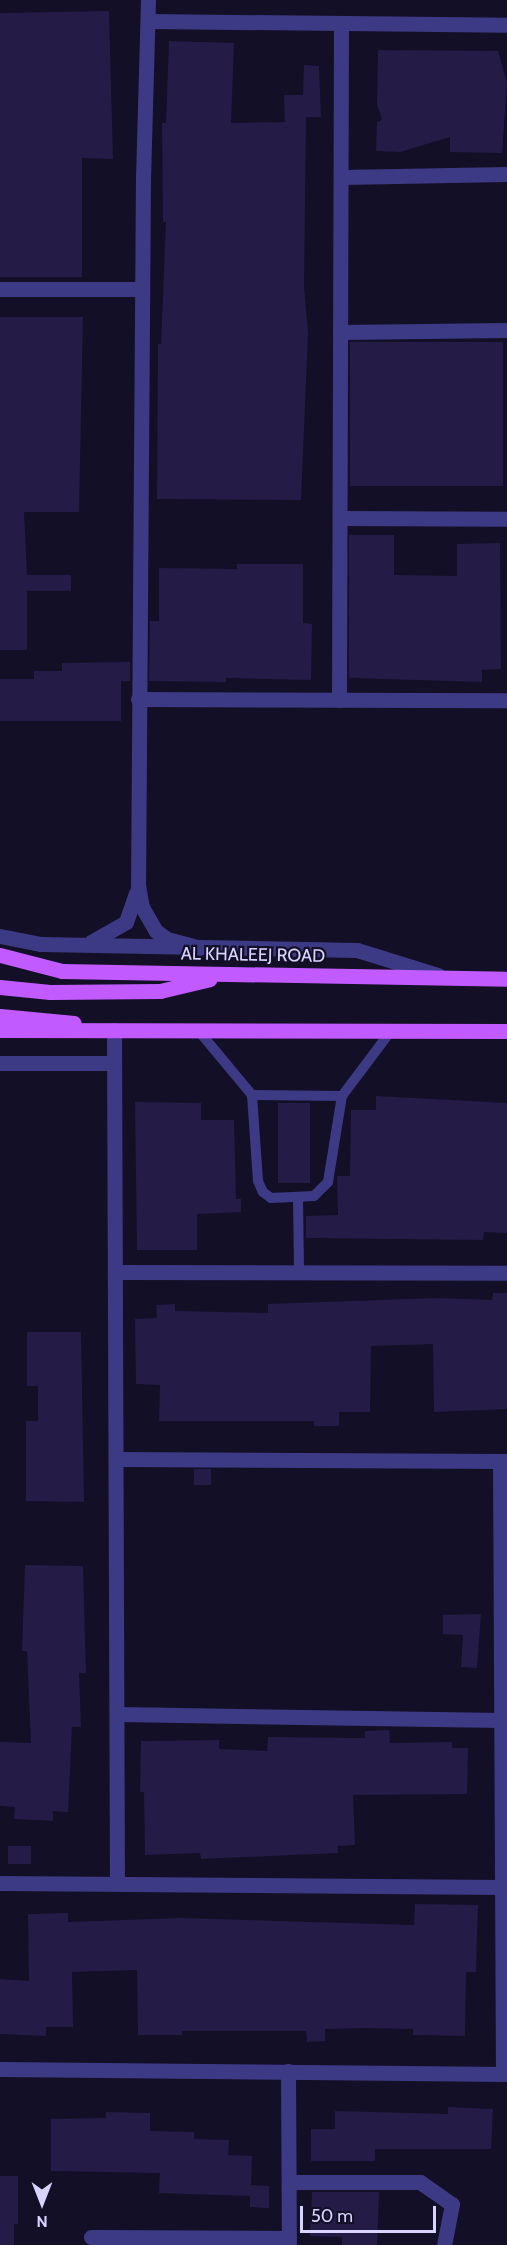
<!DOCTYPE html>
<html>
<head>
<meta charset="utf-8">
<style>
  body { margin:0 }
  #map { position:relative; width:507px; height:2245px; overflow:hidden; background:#130f26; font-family:Cabin,sans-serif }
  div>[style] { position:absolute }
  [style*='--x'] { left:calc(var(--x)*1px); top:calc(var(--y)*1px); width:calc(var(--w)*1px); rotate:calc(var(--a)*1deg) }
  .building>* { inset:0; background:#241b47; transform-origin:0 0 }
  .service>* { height:10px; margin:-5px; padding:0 5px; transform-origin:5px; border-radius:5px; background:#3d3a85 }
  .minor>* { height:15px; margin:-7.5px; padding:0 7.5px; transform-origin:7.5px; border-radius:7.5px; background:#3d3a85 }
  .primary>* { height:15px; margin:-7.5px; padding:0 7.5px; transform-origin:7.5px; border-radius:7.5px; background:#c25bff }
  span { translate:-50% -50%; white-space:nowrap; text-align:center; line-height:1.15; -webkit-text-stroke:4.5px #130f26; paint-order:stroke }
  .street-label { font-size:18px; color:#d9d4ff }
  .north { position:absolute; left:12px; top:2173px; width:60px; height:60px; -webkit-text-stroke:4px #130f26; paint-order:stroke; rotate:180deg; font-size:16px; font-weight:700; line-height:24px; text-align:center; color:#d9d4ff }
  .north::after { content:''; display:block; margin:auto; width:21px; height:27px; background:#d9d4ff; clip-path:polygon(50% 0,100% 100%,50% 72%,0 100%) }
  .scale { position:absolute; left:300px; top:2206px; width:136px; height:27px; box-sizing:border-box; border:3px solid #d9d4ff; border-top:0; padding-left:8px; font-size:18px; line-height:21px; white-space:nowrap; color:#d9d4ff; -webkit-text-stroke:4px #130f26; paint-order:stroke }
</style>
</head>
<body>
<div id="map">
  <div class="building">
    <div style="clip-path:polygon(109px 11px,113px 159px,82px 158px,82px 277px,0 277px,0 13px)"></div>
    <div style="clip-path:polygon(169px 41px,234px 43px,231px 123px,285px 122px,284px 95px,303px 95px,304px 65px,319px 66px,321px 117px,306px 117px,304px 287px,308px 333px,301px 500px,157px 499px,158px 344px,161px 344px,166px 222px,163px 222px,162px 123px,166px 123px)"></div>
    <div style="clip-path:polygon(378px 50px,498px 51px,507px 83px,502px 153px,450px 152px,450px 137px,400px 152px,376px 151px,377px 122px,382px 120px,377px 104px)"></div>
    <div style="clip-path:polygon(0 317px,83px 317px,79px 512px,24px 512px,27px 575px,71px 575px,71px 591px,27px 591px,27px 650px,0 650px)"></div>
    <div style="left:350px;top:342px;width:153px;height:144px"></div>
    <div style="clip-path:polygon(349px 535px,394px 535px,394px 575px,457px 576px,457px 544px,500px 543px,501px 669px,482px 670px,482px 682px,349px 678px)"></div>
    <div style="clip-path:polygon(237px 564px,303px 564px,303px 623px,312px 624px,311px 680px,226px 678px,226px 682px,149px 681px,150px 621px,159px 621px,159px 568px,237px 569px)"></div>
    <div style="clip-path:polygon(130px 662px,130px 681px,121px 681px,121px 721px,0 721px,0 679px,34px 679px,34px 671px,62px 671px,62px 663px)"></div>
    <div style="clip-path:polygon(376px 1096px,507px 1103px,507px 1233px,484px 1232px,483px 1240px,306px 1238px,306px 1216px,338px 1215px,337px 1176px,350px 1176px,351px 1110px,376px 1110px)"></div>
    <div style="clip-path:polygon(135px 1102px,201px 1103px,201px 1120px,234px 1120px,236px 1199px,241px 1199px,241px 1212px,197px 1214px,197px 1250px,137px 1250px)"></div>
    <div style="left:278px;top:1103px;width:32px;height:80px"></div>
    <div style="clip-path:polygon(493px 1293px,507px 1293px,507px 1409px,434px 1412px,433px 1344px,371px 1346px,370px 1412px,339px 1412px,339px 1426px,314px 1426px,314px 1421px,159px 1421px,160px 1385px,136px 1384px,135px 1319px,157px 1318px,156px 1305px,175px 1304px,175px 1311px,268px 1313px,268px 1304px,437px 1298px,492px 1300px)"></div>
    <div style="clip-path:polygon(27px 1332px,81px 1332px,84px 1502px,26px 1501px,26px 1421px,38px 1421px,38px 1386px,27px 1386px)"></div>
    <div style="left:211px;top:1469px;width:16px;height:17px;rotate:90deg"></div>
    <div style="clip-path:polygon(25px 1565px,83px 1566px,86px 1673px,79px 1673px,81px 1727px,72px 1727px,68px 1812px,53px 1811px,53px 1821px,14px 1819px,15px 1807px,0 1806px,0 1742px,31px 1743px,27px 1651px,22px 1651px)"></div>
    <div style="clip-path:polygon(481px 1614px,477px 1668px,461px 1667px,463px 1635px,443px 1634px,443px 1615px)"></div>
    <div style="clip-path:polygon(389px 1730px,390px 1743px,452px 1742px,452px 1748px,468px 1748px,467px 1794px,353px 1795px,355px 1845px,338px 1846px,338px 1853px,201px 1859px,200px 1853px,145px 1855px,144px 1792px,140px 1792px,141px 1741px,219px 1740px,219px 1749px,267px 1751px,268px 1737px,365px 1738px,365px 1731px)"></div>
    <div style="left:8px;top:1846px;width:23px;height:18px"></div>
    <div style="clip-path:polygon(415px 1904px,478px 1905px,476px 1972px,466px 1972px,465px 2036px,413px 2035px,413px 2029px,364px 2028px,325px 2029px,325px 2041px,307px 2042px,306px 2031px,182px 2031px,182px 2035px,138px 2035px,137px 1970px,72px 1972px,73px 2027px,46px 2027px,46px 2036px,0 2034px,0 1979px,29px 1981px,28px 1914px,68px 1913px,68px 1922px,182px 1918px,414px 1925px)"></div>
    <div style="clip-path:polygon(448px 2107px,493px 2109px,491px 2149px,375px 2149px,375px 2161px,311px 2161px,311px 2129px,335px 2129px,335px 2111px,448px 2114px)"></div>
    <div style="clip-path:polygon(106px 2112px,150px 2113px,150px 2131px,194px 2132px,194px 2139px,229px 2140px,228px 2155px,252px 2156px,251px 2185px,269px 2186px,269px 2208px,250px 2207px,250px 2196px,159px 2193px,160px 2173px,51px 2171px,51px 2119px,106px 2118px)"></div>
    <div style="clip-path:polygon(0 2176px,18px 2176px,18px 2224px,14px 2224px,14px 2245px,0 2245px)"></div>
    <div style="clip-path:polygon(312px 2192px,379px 2192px,377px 2245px,342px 2245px,342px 2237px,310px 2236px)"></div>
  </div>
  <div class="service">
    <div style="--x:198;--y:1030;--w:85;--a:50.3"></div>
    <div style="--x:252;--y:1095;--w:90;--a:0.6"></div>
    <div style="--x:342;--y:1096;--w:80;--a:-53.1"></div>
    <div style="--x:252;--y:1095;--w:86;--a:86"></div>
    <div style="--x:258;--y:1181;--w:12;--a:66"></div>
    <div style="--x:263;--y:1192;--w:10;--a:37"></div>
    <div style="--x:271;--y:1198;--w:43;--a:-2.7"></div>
    <div style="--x:314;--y:1196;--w:20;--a:-45"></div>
    <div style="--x:328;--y:1182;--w:87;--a:-80.8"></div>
    <div style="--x:298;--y:1198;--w:75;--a:89.2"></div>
  </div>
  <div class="minor">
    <div style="--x:148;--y:0;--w:176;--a:91.6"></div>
    <div style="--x:143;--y:176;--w:709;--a:90.4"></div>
    <div style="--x:138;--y:885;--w:22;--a:80"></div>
    <div style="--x:142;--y:907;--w:28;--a:60"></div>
    <div style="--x:156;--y:931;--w:14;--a:36"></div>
    <div style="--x:167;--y:939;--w:34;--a:15"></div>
    <div style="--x:148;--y:21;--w:359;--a:0.6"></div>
    <div style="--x:341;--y:177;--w:166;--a:-1"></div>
    <div style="--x:0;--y:289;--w:142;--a:0"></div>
    <div style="--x:340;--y:332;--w:167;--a:-0.7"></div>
    <div style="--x:340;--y:518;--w:167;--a:0.3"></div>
    <div style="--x:138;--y:699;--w:369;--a:0.2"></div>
    <div style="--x:339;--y:700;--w:677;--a:-89.83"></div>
    <div style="--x:0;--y:936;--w:42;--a:11"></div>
    <div style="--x:41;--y:944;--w:316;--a:1.1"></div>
    <div style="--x:357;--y:950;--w:85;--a:17.2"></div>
    <div style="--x:91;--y:942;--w:40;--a:-29.7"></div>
    <div style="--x:126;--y:922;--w:31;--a:-71"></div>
    <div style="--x:114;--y:1030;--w:853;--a:89.8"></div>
    <div style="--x:0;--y:1063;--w:114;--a:0"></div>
    <div style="--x:116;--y:1272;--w:391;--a:0.1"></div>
    <div style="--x:117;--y:1459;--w:390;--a:0.3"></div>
    <div style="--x:500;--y:1461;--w:613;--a:89.72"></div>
    <div style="--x:118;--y:1714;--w:384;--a:0.9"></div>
    <div style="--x:0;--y:1883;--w:502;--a:0.46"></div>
    <div style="--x:0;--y:2069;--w:507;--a:0.57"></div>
    <div style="--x:288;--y:2071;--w:174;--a:89.7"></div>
    <div style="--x:289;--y:2182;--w:131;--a:0"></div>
    <div style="--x:420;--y:2182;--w:39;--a:35"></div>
    <div style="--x:452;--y:2204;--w:42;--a:101"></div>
    <div style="--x:91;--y:2237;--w:198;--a:0.3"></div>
  </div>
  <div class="primary">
    <div style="--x:0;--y:955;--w:64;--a:14.5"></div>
    <div style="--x:62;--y:971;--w:445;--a:1"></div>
    <div style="--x:0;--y:987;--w:50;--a:5.7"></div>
    <div style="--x:50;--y:992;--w:110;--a:-0.5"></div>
    <div style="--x:160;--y:991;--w:51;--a:-13.5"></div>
    <div style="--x:0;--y:1016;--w:74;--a:5.4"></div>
    <div style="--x:0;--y:1030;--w:507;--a:0.11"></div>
  </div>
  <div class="street-label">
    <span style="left:253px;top:955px;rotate:1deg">AL KHALEEJ ROAD</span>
  </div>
  <div class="north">N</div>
  <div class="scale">50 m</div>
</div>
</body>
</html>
